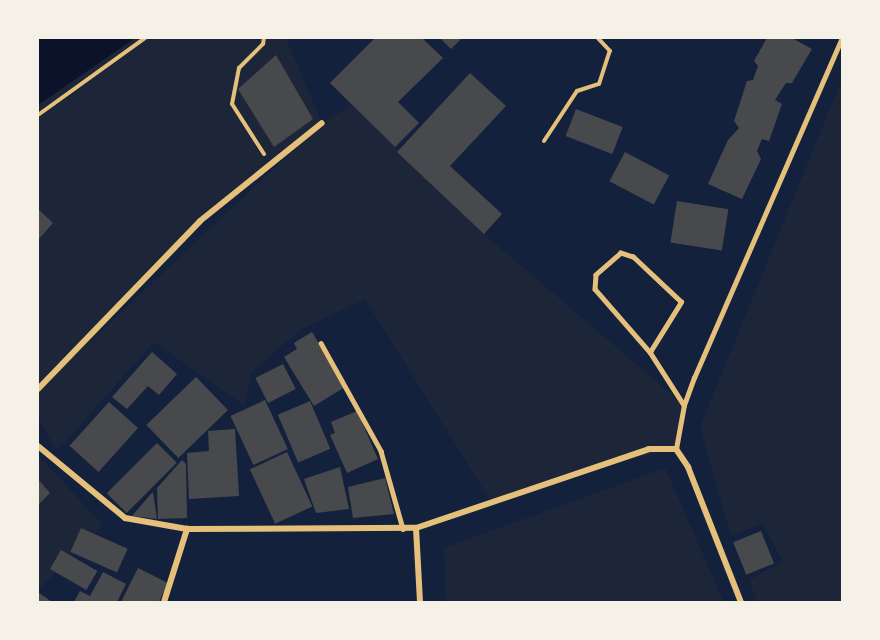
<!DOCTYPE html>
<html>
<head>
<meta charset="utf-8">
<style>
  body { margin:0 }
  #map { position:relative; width:880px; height:640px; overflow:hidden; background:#14213d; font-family:Manrope,sans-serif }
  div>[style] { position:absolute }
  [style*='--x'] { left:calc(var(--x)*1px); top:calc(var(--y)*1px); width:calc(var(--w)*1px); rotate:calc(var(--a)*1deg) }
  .green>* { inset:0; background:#1d2539 }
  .water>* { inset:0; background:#0b132b }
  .building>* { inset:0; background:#48494c; transform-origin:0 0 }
  .path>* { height:4px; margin:-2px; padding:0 2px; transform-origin:2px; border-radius:2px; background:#e5c07b }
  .service>* { height:4.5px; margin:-2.25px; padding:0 2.25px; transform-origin:2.25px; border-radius:2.25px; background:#e5c07b }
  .minor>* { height:6px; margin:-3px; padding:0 3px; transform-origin:3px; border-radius:3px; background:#e5c07b }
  span { translate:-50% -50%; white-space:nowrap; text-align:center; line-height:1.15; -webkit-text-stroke:6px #f6f1e7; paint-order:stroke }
  .frame { position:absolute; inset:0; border:39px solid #f6f1e7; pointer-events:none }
</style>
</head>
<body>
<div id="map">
  <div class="green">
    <div style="clip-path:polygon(evenodd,135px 38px,286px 38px,322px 123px,352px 105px,484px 234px,684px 405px,676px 449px,609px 464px,492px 503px,365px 299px,300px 330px,251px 373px,245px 406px,154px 342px,57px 451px,38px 418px,38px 105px,135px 38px,314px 131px,40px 388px,200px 221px,314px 131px)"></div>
    <div style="clip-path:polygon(842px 79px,842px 602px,758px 602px,749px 580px,783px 562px,763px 523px,731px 537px,700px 427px)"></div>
    <div style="clip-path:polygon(38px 455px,103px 525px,38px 590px,38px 505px,50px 493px,38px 479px)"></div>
    <div style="clip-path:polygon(665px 468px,724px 602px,446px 602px,444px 548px)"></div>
  </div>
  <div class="water">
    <div style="clip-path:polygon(38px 38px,135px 38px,38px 105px)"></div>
  </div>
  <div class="building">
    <div style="clip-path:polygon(375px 38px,422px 38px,443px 58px,398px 102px,419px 123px,395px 147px,330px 83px)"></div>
    <div style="clip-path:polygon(440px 38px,462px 38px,451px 49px)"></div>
    <div style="clip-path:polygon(767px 38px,792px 38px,812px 49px,792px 83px,786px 83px,775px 100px,782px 104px,769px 141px,762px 139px,757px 151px,761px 159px,742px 199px,708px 184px,728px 140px,739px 128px,734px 121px,747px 81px,753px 80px,758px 66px,754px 61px)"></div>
    <div style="clip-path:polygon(276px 55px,313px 119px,274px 147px,238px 89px)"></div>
    <div style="clip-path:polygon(470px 73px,506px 106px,450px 166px,502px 214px,484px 234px,397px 152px)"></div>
    <div style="left:576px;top:109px;width:50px;height:29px;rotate:21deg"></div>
    <div style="left:625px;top:152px;width:50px;height:33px;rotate:28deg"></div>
    <div style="left:677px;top:201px;width:52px;height:42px;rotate:9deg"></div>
    <div style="clip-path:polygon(38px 209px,53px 223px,38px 240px)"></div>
    <div style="clip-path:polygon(312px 332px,345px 387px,314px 406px,284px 357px,297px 349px,294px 343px)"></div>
    <div style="clip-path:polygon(152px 352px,177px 374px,159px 395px,148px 386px,127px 409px,112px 397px)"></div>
    <div style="left:283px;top:364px;width:28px;height:31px;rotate:63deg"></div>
    <div style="left:196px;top:377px;width:46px;height:69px;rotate:46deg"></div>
    <div style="left:265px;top:400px;width:54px;height:38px;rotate:65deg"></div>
    <div style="left:310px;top:401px;width:52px;height:35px;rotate:67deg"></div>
    <div style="left:109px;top:402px;width:39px;height:59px;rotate:42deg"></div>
    <div style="clip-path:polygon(357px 411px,378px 459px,347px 473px,330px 435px,335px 433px,331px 422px)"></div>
    <div style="clip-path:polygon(235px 429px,239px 496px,189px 499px,187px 453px,209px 451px,208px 431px)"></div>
    <div style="left:157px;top:443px;width:28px;height:71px;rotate:45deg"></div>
    <div style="left:287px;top:452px;width:60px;height:41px;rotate:65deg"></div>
    <div style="clip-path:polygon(182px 460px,186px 464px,187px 518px,158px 519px,157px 488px)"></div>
    <div style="clip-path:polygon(340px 467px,349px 509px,316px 513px,304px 479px)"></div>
    <div style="clip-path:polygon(385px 478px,394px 514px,353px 518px,348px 487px)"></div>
    <div style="clip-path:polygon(38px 479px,50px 493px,38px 505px)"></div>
    <div style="clip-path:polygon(153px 492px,157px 519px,132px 516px,150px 495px)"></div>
    <div style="left:81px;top:528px;width:51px;height:26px;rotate:24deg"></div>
    <div style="left:761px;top:531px;width:35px;height:30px;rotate:68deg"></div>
    <div style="left:61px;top:550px;width:42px;height:22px;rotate:30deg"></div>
    <div style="clip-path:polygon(138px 568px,168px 583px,159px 602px,121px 602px)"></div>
    <div style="clip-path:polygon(103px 572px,126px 584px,117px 602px,74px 602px,80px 591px,90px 596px)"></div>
    <div style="clip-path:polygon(38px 592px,52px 602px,38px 602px)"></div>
  </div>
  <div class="path">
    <div style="--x:38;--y:115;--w:132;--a:-35.7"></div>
    <div style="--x:544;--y:141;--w:60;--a:-56.6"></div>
    <div style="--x:577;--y:91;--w:23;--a:-18"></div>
    <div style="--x:599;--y:84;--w:35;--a:-72"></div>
    <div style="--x:610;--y:51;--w:18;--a:-133"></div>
    <div style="--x:264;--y:154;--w:59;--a:-122.6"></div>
    <div style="--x:232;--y:104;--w:37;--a:-79"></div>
    <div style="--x:239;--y:68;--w:34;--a:-45"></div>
    <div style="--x:263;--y:44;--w:6;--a:-81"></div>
  </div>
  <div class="service">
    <div style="--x:321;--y:343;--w:124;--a:60.9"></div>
    <div style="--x:381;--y:451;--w:81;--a:74.2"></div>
    <div style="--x:650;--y:352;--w:59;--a:-58.2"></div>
    <div style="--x:681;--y:302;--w:66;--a:-136.8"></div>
    <div style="--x:633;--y:257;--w:13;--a:-162"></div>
    <div style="--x:621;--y:253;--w:33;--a:139"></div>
    <div style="--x:596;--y:275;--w:14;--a:94"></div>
    <div style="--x:595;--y:289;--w:84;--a:48.9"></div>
    <div style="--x:650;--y:352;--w:63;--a:57.3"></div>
    <div style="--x:676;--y:449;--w:45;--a:-79.7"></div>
    <div style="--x:684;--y:405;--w:29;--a:-70"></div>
    <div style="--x:694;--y:378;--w:371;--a:-66.5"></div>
  </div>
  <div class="minor">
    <div style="--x:38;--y:389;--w:233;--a:-46"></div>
    <div style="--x:200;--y:221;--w:156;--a:-38.8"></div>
    <div style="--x:38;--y:446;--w:113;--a:39.6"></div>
    <div style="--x:125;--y:518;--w:63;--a:10.1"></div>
    <div style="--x:187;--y:529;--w:229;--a:-0.3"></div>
    <div style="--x:416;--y:528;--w:246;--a:-18.7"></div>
    <div style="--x:649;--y:449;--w:27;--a:0"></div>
    <div style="--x:676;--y:449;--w:22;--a:56"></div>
    <div style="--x:688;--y:467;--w:145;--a:68.6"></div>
    <div style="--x:416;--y:528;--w:74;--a:86.9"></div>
    <div style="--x:164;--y:602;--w:77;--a:-72.5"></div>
  </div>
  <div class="frame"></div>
</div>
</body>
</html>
